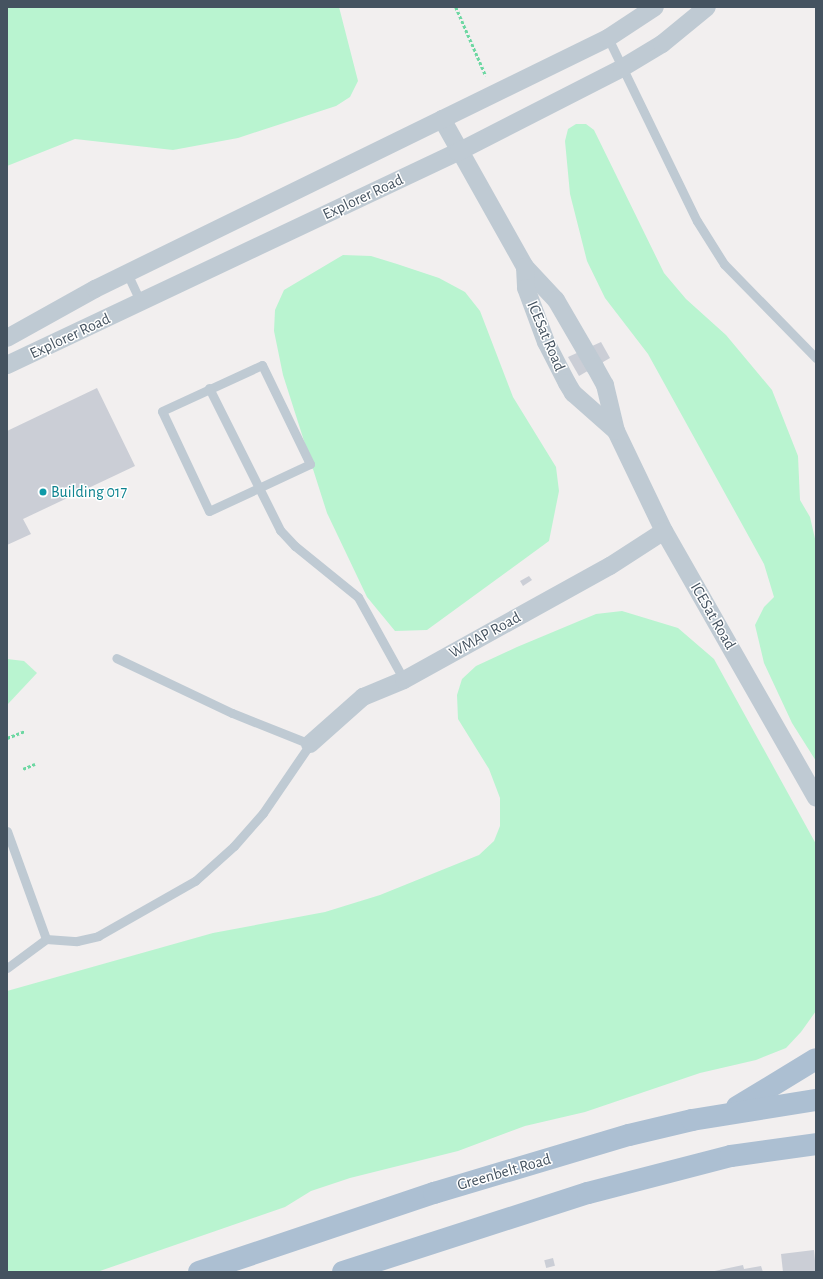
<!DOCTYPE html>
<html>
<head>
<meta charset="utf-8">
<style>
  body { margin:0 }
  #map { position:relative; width:823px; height:1279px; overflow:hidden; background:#f2efef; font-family:"Alegreya Sans",sans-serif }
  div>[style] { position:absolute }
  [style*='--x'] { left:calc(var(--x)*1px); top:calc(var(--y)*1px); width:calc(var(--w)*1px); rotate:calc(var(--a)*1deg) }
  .green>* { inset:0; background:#b9f4d0 }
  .building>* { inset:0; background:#cbced6; transform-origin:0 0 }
  .path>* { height:2.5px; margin-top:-1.25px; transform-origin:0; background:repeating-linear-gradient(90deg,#6dd7a2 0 3px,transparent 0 5px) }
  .service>* { height:9px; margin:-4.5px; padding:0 4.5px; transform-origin:4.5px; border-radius:4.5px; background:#bfcad3 }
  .minor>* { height:18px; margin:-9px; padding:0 9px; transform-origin:9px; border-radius:9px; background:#bfcad3 }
  .primary>* { height:22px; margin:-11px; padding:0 11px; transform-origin:11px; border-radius:11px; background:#acbfd2 }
  .dots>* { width:11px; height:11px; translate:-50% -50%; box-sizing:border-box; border:2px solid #fff; border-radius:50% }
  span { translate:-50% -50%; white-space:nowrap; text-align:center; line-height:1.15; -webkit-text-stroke:3px #fff; paint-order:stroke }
  .street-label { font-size:16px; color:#455360 }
  .culture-label { font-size:16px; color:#0d838f }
  .left { translate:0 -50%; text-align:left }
  .frame { position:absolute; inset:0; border:8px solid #455360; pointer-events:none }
</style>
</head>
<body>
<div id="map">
  <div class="green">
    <div style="clip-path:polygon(7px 7px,339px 7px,358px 81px,350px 97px,336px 106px,238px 138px,173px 150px,75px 139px,7px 166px)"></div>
    <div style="clip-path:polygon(576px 124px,586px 124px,594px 130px,664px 273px,686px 299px,726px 335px,772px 390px,798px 456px,800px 500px,810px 517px,816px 543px,816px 761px,792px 723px,764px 663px,755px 625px,764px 607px,774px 597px,764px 564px,648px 354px,605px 298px,587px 261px,570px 194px,565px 141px,568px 129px)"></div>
    <div style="clip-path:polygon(343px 255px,371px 256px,397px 264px,439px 278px,465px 292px,480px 311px,513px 397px,556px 467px,559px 491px,549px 541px,427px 630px,395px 631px,367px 597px,327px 513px,283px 375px,274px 331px,275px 310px,284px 290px)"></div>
    <div style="clip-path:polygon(622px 611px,678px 628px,714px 659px,816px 844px,816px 1011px,801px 1032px,786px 1048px,756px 1060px,700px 1073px,585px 1112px,525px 1126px,458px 1151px,350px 1178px,311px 1191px,285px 1207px,97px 1272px,7px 1272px,7px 991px,213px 933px,325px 912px,380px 895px,479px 855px,494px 841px,500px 826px,500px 798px,489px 769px,458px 719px,457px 695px,462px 679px,476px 666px,517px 647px,596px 614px)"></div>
    <div style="clip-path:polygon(7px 659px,24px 661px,37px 673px,7px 705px)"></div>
  </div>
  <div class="building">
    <div style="clip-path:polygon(601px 342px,610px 358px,579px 376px,568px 357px)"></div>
    <div style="clip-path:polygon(97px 388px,135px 466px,23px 519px,31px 534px,7px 545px,7px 431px)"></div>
    <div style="clip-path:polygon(529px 576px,532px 580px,523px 586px,520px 581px)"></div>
    <div style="clip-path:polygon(814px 1250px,816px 1272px,783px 1272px,781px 1254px)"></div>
    <div style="left:553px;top:1258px;width:8px;height:9px;rotate:76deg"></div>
    <div style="clip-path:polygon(743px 1265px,744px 1269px,761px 1266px,763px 1272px,710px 1272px)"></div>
  </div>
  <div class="path">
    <div style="--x:456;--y:7;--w:75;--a:66.5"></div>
    <div style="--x:7;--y:738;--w:19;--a:-21"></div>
    <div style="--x:23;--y:769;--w:13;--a:-23"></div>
  </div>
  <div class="service">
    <div style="--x:608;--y:38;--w:203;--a:64.1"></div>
    <div style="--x:697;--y:221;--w:51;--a:57.9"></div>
    <div style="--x:724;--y:264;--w:132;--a:45.6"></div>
    <div style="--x:127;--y:273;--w:33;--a:65"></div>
    <div style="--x:262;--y:365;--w:110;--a:64.1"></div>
    <div style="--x:310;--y:464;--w:111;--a:155"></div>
    <div style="--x:209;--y:511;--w:110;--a:-115.2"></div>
    <div style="--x:162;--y:411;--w:110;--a:-24.7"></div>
    <div style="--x:209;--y:388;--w:159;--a:63.4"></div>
    <div style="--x:280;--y:530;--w:22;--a:47"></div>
    <div style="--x:295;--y:546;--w:81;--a:39"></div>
    <div style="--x:358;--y:597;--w:95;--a:61"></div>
    <div style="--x:7;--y:831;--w:115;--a:70.1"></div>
    <div style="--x:7;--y:968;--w:49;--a:-36.6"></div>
    <div style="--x:46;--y:939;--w:31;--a:4"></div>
    <div style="--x:77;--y:941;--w:22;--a:-13"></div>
    <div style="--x:98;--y:936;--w:112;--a:-29.6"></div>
    <div style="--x:195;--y:881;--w:52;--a:-41.9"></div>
    <div style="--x:234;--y:846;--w:44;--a:-48.7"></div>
    <div style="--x:263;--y:813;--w:83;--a:-55.7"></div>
    <div style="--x:310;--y:744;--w:84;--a:-158.3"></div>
    <div style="--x:232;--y:713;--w:128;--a:-154.6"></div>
  </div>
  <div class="minor">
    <div style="--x:442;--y:119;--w:170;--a:60.7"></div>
    <div style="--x:525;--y:267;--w:45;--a:46.8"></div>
    <div style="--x:556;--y:300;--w:78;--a:59.8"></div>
    <div style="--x:595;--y:367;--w:21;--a:61"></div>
    <div style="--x:605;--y:385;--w:47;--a:76.6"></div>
    <div style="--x:616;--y:431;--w:111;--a:64.4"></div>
    <div style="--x:664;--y:531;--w:307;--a:60.3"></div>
    <div style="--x:525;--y:267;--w:21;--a:87"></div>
    <div style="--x:526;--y:288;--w:58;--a:69.7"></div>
    <div style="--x:546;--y:342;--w:46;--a:62.9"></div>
    <div style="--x:567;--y:383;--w:12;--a:59"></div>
    <div style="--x:573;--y:393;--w:57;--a:41.5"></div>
    <div style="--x:7;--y:338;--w:101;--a:-29.1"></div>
    <div style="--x:95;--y:289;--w:571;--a:-26.07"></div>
    <div style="--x:608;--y:38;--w:56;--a:-33.4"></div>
    <div style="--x:7;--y:365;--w:499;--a:-25.3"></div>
    <div style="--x:458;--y:152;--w:184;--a:-27.1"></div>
    <div style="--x:622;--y:68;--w:47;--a:-31"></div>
    <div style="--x:662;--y:44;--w:58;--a:-39.4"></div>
    <div style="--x:310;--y:744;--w:71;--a:-41.6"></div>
    <div style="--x:363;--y:697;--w:44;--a:-22.5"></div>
    <div style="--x:404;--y:680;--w:235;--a:-29"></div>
    <div style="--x:610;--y:566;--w:64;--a:-32.9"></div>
  </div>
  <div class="primary">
    <div style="--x:737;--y:1107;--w:92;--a:-31.3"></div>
    <div style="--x:199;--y:1272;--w:248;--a:-18.6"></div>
    <div style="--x:434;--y:1193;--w:203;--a:-16.6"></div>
    <div style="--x:629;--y:1135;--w:65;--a:-13.4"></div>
    <div style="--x:692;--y:1120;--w:126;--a:-9.2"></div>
    <div style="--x:343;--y:1272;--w:257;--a:-17.9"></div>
    <div style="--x:588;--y:1193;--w:148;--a:-14.5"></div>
    <div style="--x:731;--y:1156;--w:86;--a:-8"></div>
  </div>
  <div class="dots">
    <div style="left:43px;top:492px;background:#0f9aa8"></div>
  </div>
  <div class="street-label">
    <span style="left:363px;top:197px;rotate:-25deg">Explorer Road</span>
    <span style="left:70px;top:336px;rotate:-25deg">Explorer Road</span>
    <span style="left:546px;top:336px;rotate:67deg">ICESat Road</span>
    <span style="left:713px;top:616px;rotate:60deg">ICESat Road</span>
    <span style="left:485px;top:635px;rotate:-29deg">WMAP Road</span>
    <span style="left:504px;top:1172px;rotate:-16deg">Greenbelt Road</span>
  </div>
  <div class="culture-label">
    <span class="left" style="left:51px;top:492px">Building 017</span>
  </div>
  <div class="frame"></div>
</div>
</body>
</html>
